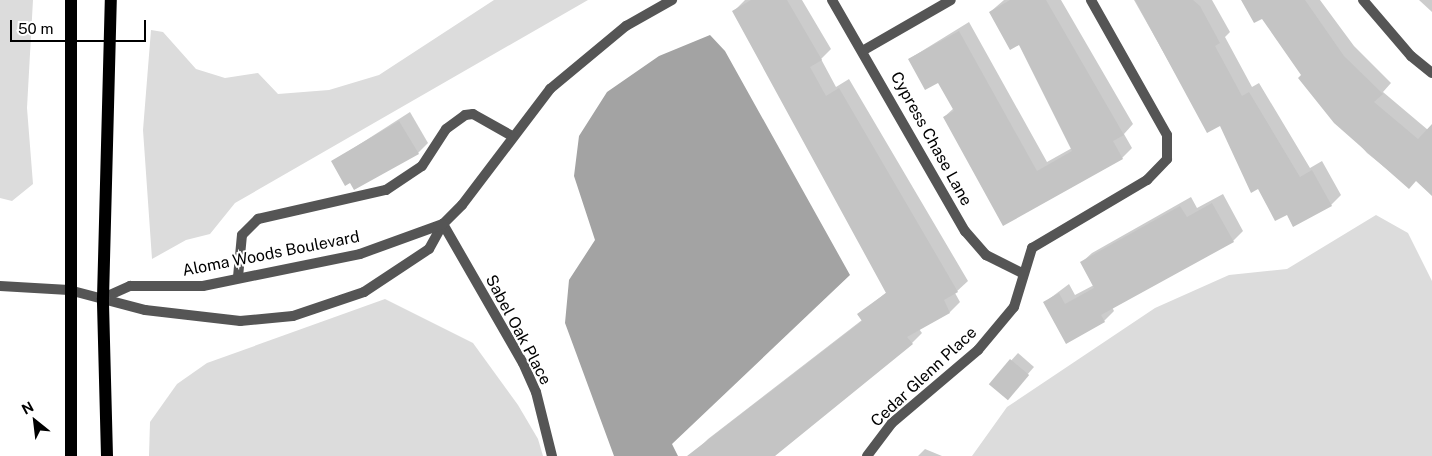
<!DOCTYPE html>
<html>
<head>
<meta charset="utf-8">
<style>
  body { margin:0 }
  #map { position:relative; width:1432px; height:456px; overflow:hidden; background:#fff; font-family:"Public Sans",sans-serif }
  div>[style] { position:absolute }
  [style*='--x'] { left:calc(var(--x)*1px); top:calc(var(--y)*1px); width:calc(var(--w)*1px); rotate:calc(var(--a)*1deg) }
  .green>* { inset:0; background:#dcdcdc }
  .water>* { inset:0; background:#a3a3a3 }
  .shadow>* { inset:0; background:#0003 }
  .building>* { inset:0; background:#c4c4c4; transform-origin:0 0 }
  .service>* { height:10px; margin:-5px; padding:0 5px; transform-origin:5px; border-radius:5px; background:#555 }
  .minor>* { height:10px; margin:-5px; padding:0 5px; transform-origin:5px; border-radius:5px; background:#555 }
  .tertiary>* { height:10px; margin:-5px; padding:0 5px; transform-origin:5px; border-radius:5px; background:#555 }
  .primary>* { height:12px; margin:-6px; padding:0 6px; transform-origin:6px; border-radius:6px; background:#000 }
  span { translate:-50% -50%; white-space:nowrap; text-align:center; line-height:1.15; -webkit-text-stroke:4px #fff; paint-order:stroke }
  .street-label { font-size:16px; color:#000 }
  .north { position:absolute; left:10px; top:396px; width:50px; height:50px; -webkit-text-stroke:4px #fff; paint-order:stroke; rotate:331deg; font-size:14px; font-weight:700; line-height:20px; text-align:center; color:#000 }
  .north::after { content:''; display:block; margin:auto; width:18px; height:22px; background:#000; clip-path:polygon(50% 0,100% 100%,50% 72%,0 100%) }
  .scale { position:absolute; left:10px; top:20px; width:136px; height:22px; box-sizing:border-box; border:2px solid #000; border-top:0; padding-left:6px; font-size:15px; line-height:18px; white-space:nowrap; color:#000; -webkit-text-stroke:4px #fff; paint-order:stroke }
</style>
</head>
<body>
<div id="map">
  <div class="green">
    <div style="clip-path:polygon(0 0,33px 0,27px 108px,33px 184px,12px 201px,0 198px)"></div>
    <div style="clip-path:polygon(494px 0,588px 0,235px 203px,210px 234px,186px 240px,152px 259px,143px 130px,151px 30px,163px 32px,196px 69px,225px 78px,258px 73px,278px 94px,329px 90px,379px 75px)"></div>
    <div style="clip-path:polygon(1376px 215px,1408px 233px,1432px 281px,1432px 456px,972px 456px,1007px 407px,1155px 308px,1229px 275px,1287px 269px)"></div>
    <div style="clip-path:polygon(385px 299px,473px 343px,518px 405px,538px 439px,543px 456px,149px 456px,150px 422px,177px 384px,207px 363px)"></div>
  </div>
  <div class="water">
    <div style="clip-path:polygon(710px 35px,725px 51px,850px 275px,672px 444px,678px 456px,614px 456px,565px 323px,569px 280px,595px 240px,574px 176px,579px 136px,607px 92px,659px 56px)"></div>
  </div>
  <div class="shadow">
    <div style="clip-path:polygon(745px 0,802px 0,831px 49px,821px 59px,836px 87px,849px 79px,968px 281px,955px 293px,960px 302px,950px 312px,919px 329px,922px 333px,912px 343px,774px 456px,704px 456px,698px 449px,708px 439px,862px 320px,858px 315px,887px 292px,734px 11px)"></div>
    <div style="clip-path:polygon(1004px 0,1061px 0,1133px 124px,1124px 134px,1132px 148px,1122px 158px,1004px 224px,944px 117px,954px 108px,939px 81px,909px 59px,969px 22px,1047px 162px,1072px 148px,1019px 44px,990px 12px)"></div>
    <div style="clip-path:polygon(1134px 0,1212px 0,1230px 32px,1225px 37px,1252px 87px,1259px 83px,1310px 168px,1322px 161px,1341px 195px,1331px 205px,1287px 213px,1221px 124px,1208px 131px)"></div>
    <div style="clip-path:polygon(1244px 0,1320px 0,1354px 46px,1391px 83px,1383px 92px,1428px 130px,1432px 126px,1432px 194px,1416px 180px,1409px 187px,1367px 153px,1300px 78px,1303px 75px,1263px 17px)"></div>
    <div style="clip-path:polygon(1419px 0,1432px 0,1432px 12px)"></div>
    <div style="clip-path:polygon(410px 112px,428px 143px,418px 153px,350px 181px,332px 162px)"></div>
    <div style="clip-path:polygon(1223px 194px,1243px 231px,1233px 241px,1112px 307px,1114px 311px,1104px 321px,1045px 302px,1069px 284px,1075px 295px,1094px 285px,1082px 262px,1092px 253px,1191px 197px,1197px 208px)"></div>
    <div style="clip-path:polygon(1018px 353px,1034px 367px,1013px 391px,990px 384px)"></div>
    <div style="clip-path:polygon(925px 449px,942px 456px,918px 456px)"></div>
  </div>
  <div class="building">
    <div style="clip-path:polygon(751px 0,787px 0,822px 60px,810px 67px,826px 96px,839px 88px,958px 292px,944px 300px,950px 313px,907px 337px,913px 344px,775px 456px,687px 456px,862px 321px,857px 314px,886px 293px,732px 11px)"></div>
    <div style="clip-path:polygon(1010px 0,1046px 0,1124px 135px,1113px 141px,1123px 159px,1003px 226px,943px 117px,954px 111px,938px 83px,925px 90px,908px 59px,959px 31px,1037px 171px,1072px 151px,1019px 45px,1010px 50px,989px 12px)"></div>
    <div style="clip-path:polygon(1135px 0,1193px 0,1200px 6px,1220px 43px,1215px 46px,1242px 96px,1249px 92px,1300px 177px,1312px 170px,1332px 206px,1293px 227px,1287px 215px,1275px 221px,1258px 189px,1251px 193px,1220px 126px,1207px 133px)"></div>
    <div style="clip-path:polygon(1241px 0,1305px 0,1344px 56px,1383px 94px,1374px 102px,1418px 139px,1432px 124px,1432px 196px,1416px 181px,1409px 189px,1334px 123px,1298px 78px,1301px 75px,1262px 19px,1254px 23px)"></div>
    <div style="clip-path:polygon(399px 121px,419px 154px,354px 190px,350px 183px,345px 186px,331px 161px)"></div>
    <div style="clip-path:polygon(1212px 203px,1234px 242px,1101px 315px,1105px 322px,1066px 344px,1043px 302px,1059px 293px,1065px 304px,1094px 288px,1080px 262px,1180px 206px,1187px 217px)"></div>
    <div style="left:1010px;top:359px;width:25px;height:33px;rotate:40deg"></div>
  </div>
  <div class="service">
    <div style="--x:238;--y:277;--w:42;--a:-84.6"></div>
    <div style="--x:242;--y:235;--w:23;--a:-45"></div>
    <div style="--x:258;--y:219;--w:131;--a:-12.8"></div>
    <div style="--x:386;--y:190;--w:43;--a:-33.7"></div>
    <div style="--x:422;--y:166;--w:44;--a:-57"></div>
    <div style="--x:446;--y:129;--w:24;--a:-36"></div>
    <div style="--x:465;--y:115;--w:8;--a:-7"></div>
    <div style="--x:473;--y:114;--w:45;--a:29.4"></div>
  </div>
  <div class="minor">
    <div style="--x:832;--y:0;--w:267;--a:60.1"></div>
    <div style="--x:965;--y:231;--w:32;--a:49"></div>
    <div style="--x:986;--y:255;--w:40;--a:26.6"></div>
    <div style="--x:1363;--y:0;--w:74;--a:49.4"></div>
    <div style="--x:1411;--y:56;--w:27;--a:39"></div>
    <div style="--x:864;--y:50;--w:100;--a:-29.9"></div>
    <div style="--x:443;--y:224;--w:160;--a:60.1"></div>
    <div style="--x:523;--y:363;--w:32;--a:66"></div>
    <div style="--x:536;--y:392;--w:66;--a:76"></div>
    <div style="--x:0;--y:286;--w:69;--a:3.3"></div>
    <div style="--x:867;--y:456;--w:41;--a:-52.9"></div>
    <div style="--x:892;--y:423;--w:113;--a:-40.3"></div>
    <div style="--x:978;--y:350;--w:56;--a:-50.1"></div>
    <div style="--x:1014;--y:307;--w:62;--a:-73"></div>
    <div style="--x:1032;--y:248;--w:134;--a:-30.6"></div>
    <div style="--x:1147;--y:180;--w:29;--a:-46"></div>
    <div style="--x:1167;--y:159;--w:24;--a:-90"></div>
    <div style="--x:1167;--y:135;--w:155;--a:-119.4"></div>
  </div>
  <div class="tertiary">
    <div style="--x:69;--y:290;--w:79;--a:14.7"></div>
    <div style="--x:145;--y:310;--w:96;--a:6.6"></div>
    <div style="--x:240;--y:321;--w:53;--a:-5.4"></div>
    <div style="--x:293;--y:316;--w:75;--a:-18.7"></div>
    <div style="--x:364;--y:292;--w:78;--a:-33.5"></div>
    <div style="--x:429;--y:249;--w:29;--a:-61"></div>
    <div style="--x:443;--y:224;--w:27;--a:-45"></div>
    <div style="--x:462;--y:205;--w:146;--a:-52.8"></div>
    <div style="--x:550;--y:89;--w:99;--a:-39.7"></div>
    <div style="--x:626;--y:26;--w:53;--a:-29.5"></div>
    <div style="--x:103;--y:298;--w:30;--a:-24"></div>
    <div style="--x:130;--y:286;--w:73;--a:0"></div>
    <div style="--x:203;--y:286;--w:160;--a:-11.5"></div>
    <div style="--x:360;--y:254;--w:88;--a:-19.9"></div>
  </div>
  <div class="primary">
    <div style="--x:71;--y:456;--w:456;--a:-90"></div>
    <div style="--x:107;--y:456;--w:158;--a:-91.5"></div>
    <div style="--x:103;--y:298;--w:298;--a:-88.5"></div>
  </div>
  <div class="street-label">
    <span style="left:931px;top:139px;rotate:61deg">Cypress Chase Lane</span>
    <span style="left:271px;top:254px;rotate:-11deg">Aloma Woods Boulevard</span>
    <span style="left:518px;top:330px;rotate:62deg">Sabel Oak Place</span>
    <span style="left:924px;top:377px;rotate:-43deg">Cedar Glenn Place</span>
  </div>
  <div class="north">N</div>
  <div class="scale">50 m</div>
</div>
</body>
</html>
